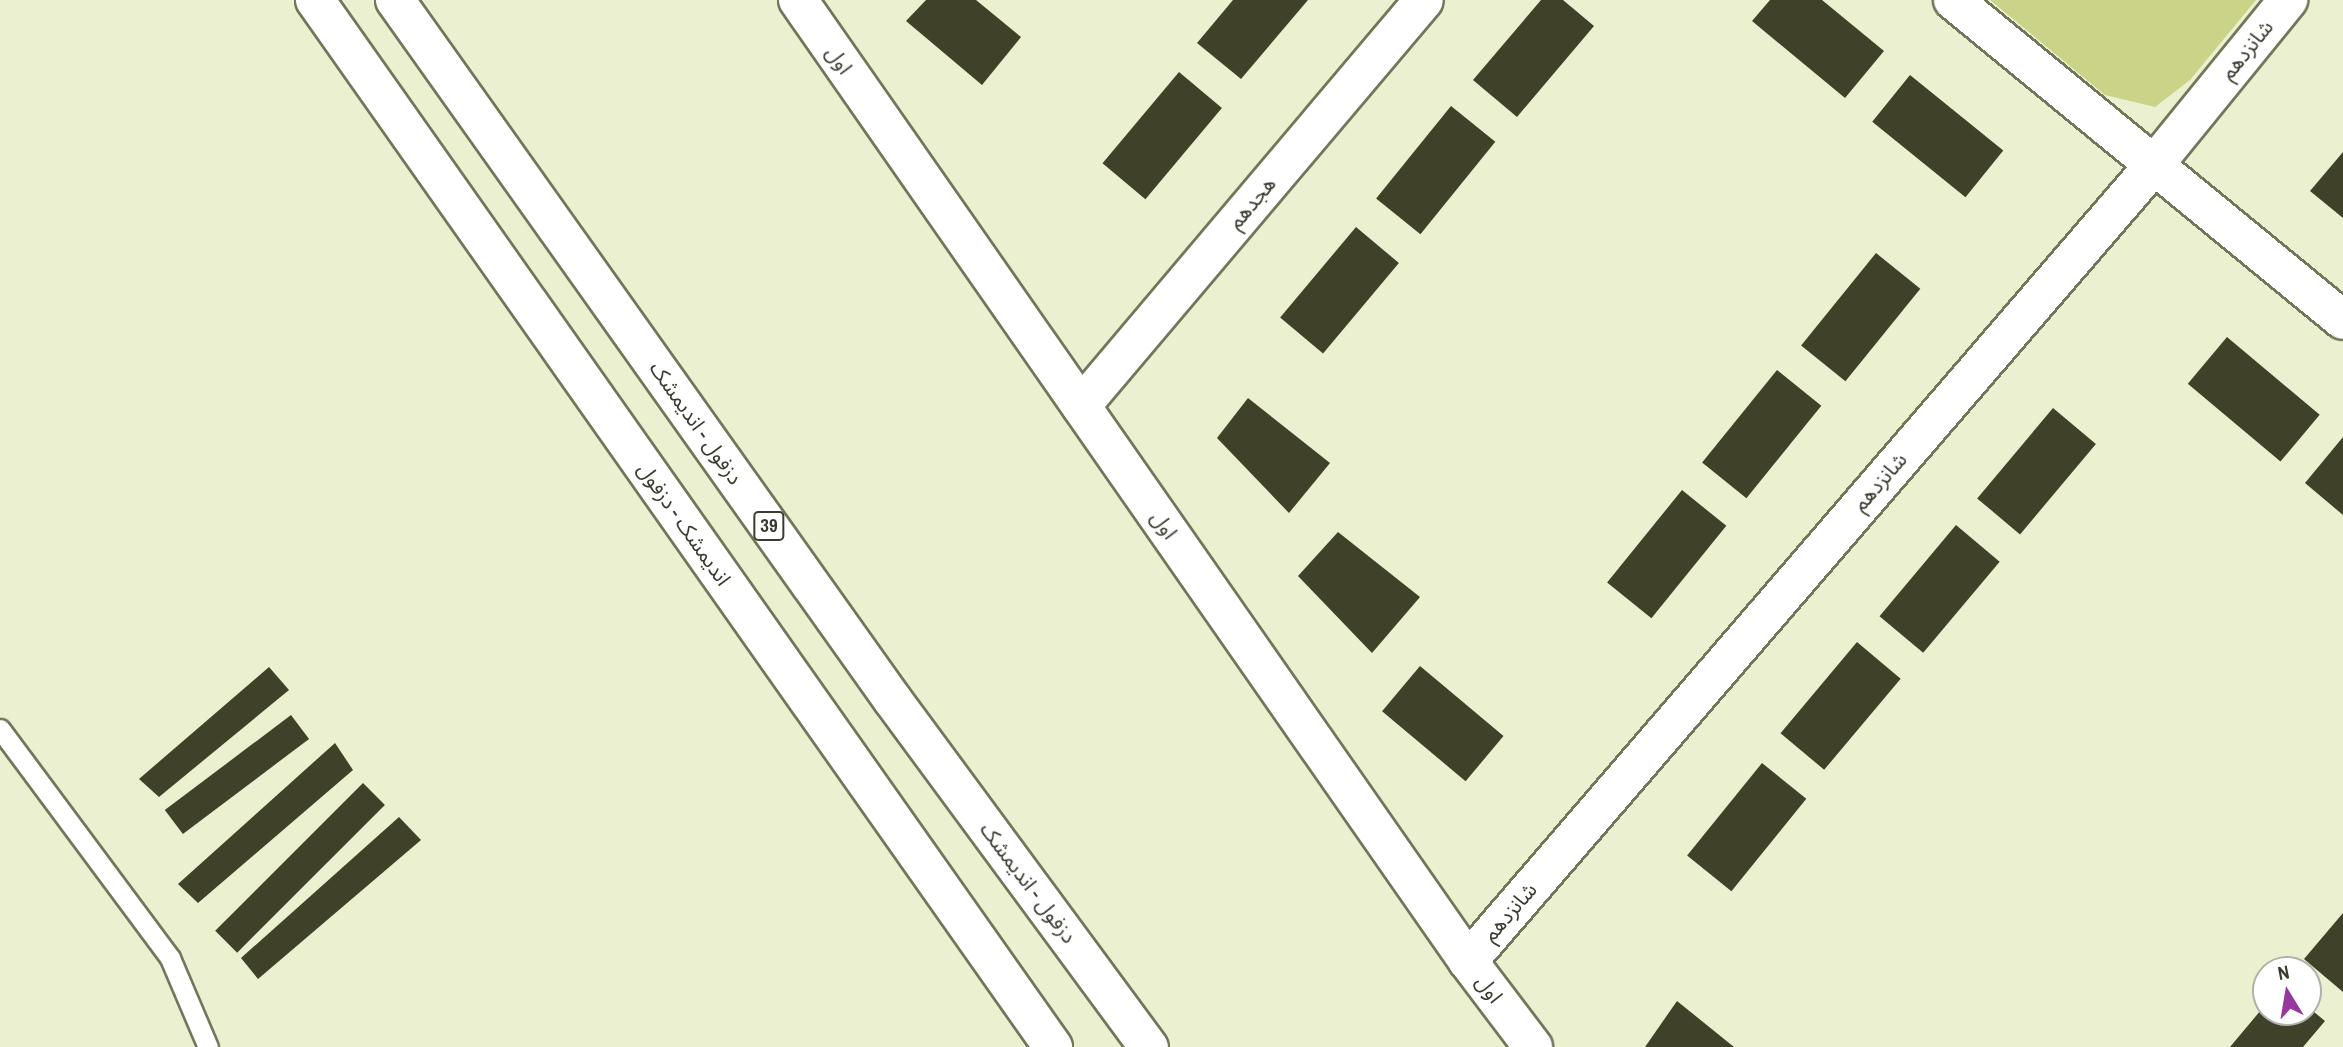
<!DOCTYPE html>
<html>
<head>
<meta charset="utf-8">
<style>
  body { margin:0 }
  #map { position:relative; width:2343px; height:1047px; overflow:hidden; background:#ebf0d0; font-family:"Archivo Narrow","Noto Sans Arabic",sans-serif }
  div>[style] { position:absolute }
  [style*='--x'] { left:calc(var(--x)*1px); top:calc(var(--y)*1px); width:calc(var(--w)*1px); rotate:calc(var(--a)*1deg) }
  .green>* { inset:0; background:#cad388 }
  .building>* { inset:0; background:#3f4228; transform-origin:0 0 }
  .roads { filter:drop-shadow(2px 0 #72765a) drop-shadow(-2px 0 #72765a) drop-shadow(0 2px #72765a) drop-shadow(0 -2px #72765a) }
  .service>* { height:19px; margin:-9.5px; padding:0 9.5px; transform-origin:9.5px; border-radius:9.5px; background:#fff }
  .minor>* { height:38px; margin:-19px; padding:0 19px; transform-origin:19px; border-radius:19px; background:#fff }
  .primary>* { height:38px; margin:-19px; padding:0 19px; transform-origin:19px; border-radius:19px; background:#fff }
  span { translate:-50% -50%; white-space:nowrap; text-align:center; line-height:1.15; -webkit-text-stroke:7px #fff; paint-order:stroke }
  .shield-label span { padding:2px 5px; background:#fff; border:2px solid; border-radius:5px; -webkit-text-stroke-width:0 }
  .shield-label { font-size:19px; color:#393b2f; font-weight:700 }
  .street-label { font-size:21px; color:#393b2f }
  .north { position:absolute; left:2252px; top:956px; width:70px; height:70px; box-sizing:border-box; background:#fff; border:2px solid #b0b1ac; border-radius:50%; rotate:349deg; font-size:19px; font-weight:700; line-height:28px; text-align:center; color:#393b2f }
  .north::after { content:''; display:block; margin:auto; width:24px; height:32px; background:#9738a0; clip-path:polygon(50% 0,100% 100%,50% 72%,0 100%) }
</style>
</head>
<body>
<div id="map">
  <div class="green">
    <div style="clip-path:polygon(1990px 0,2256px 0,2190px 80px,2155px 107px,2105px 95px)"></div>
  </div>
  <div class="building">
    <div style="clip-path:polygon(926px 0,976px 0,1021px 37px,982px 85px,906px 21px)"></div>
    <div style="clip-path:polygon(1233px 0,1308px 0,1241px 79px,1197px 43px)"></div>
    <div style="clip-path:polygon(1541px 0,1563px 0,1594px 26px,1517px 117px,1473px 80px)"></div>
    <div style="clip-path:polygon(1770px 0,1822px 0,1884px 51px,1845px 98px,1752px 21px)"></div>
    <div style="left:1179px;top:72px;width:56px;height:119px;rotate:40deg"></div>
    <div style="left:1910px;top:75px;width:120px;height:60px;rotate:39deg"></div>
    <div style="left:1451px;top:106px;width:57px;height:119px;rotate:39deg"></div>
    <div style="clip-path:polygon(2343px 152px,2343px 218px,2310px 191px)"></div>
    <div style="left:1356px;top:227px;width:56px;height:118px;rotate:40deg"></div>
    <div style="left:1876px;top:253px;width:57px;height:119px;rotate:39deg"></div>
    <div style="left:2227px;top:337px;width:121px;height:61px;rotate:40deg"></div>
    <div style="left:1777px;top:370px;width:57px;height:119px;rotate:39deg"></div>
    <div style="clip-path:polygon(1248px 398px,1330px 463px,1289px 513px,1217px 438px)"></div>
    <div style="left:2053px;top:408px;width:56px;height:118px;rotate:40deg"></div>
    <div style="clip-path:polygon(2343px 437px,2343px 515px,2305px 483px)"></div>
    <div style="left:1682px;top:490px;width:57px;height:119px;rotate:39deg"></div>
    <div style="left:1956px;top:525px;width:57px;height:119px;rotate:40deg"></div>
    <div style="clip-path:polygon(1338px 532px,1420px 597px,1372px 653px,1298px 576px)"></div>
    <div style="left:1857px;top:642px;width:57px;height:119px;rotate:40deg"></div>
    <div style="left:1420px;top:666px;width:109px;height:59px;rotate:40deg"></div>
    <div style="clip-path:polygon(269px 667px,289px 690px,159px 797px,139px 779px)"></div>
    <div style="left:291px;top:715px;width:30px;height:158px;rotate:53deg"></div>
    <div style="clip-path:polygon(335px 743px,353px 770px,198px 903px,178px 884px)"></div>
    <div style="left:1762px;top:763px;width:57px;height:119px;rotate:39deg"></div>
    <div style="left:363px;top:783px;width:31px;height:209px;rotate:45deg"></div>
    <div style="clip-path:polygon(399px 817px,421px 840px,258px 979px,241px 958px)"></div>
    <div style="clip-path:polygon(2343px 913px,2343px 992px,2304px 959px)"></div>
    <div style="clip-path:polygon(1677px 1001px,1734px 1047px,1645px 1047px)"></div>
    <div style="clip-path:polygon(2266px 1004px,2266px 1012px,2308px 1012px,2308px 1007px,2325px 1021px,2303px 1047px,2230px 1047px)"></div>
  </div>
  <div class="roads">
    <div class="service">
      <div style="--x:0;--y:729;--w:285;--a:53.4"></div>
      <div style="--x:170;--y:958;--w:97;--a:66.9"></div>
    </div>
    <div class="minor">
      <div style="--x:798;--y:0;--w:1172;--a:55.12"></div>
      <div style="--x:1468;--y:961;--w:108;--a:52.9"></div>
      <div style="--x:1953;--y:0;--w:504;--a:39.37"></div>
      <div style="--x:1081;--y:406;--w:531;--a:-49.81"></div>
      <div style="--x:1468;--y:961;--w:1051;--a:-49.24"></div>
      <div style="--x:2154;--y:165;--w:213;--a:-50.9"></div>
    </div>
    <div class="primary">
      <div style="--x:315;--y:0;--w:1281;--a:54.82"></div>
      <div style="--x:395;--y:0;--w:858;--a:54.59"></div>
      <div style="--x:892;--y:699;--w:433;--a:53.6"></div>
    </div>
  </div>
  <div class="shield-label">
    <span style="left:769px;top:526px">39</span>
  </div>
  <div class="street-label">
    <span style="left:2247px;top:50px;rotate:-51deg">شانزدهم</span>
    <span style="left:839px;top:60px;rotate:55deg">اول</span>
    <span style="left:1252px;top:203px;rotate:-50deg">هجدهم</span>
    <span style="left:696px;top:423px;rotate:55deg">دزفول - اندیمشک</span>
    <span style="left:1880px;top:482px;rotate:-49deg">شانزدهم</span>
    <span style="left:684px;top:524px;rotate:55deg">اندیمشک - دزفول</span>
    <span style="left:1164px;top:525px;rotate:55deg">اول</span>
    <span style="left:1028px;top:883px;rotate:53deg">دزفول - اندیمشک</span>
    <span style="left:1510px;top:912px;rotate:-49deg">شانزدهم</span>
    <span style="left:1489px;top:989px;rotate:53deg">اول</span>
  </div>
  <div class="north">N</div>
</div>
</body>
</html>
